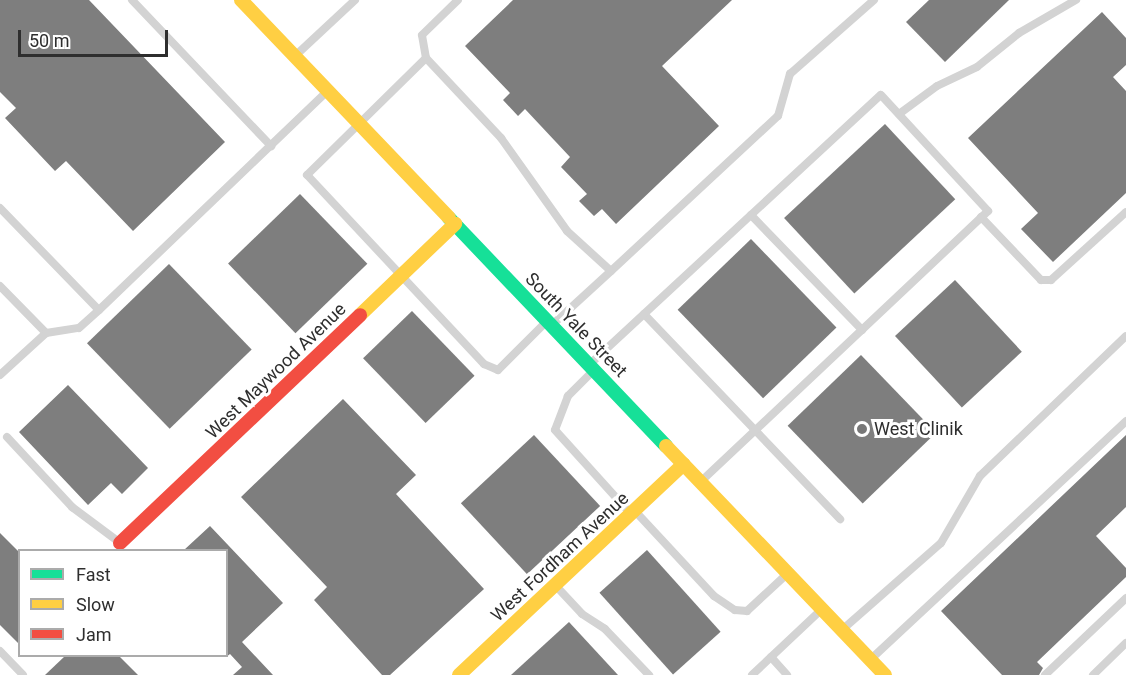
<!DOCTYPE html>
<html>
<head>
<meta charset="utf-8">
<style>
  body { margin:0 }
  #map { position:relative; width:1126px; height:675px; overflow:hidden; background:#fff; font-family:Roboto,sans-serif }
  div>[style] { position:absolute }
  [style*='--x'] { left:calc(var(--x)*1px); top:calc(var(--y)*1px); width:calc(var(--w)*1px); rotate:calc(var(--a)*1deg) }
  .building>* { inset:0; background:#7e7e7e; transform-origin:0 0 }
  .lane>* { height:8px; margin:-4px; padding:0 4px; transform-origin:4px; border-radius:4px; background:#d3d3d3 }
  .fast>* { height:14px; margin:-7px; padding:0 7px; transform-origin:7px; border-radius:7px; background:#16e098 }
  .slow>* { height:14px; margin:-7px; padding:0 7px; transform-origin:7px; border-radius:7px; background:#ffcf43 }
  .jam>* { height:14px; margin:-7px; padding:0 7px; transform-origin:7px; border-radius:7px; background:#f24e42 }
  .dots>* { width:16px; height:16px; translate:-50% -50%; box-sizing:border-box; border:3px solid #fff; border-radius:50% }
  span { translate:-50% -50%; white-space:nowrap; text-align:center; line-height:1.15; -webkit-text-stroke:6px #fff; paint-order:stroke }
  .street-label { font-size:18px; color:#2e2e2e }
  .poi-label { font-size:18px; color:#2e2e2e }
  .left { translate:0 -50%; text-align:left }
  .legend { position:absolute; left:18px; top:549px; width:210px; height:108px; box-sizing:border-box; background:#fff; border:2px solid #ababab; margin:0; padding:8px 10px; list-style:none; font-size:18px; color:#2e2e2e }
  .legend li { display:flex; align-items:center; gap:12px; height:30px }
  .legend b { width:30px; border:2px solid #ababab }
  .scale { position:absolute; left:18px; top:30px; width:150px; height:27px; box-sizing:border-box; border:3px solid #2e2e2e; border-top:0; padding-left:8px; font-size:18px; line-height:21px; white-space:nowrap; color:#2e2e2e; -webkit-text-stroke:4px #fff; paint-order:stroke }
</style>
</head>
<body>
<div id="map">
  <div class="building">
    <div style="clip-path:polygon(0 0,89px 0,225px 142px,133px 231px,66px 161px,55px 171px,5px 118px,16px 108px,0 92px)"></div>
    <div style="clip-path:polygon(513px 0,732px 0,662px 66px,719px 126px,616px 224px,602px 209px,594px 216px,579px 201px,587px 194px,561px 167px,570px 157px,525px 109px,518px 116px,503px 100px,510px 93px,465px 46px)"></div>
    <div style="clip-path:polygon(929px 0,1009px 0,945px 62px,906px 22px)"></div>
    <div style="clip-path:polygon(1102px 12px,1126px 38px,1126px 65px,1113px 77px,1126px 91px,1126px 193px,1053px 262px,1021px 229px,1038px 213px,968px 138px)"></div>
    <div style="left:885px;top:124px;width:103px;height:138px;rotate:47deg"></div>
    <div style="left:300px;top:194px;width:97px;height:100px;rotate:46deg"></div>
    <div style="left:751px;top:239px;width:123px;height:102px;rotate:46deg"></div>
    <div style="left:169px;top:264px;width:119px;height:114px;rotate:46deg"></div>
    <div style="left:955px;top:280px;width:98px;height:82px;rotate:47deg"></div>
    <div style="left:412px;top:311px;width:90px;height:68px;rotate:46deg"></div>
    <div style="left:861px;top:355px;width:108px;height:102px;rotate:46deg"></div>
    <div style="clip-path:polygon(68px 385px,148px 468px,122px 494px,111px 483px,88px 505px,19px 432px)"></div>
    <div style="clip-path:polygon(343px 399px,416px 475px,396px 494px,484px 589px,390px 675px,382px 675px,314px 600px,327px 587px,241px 497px)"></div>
    <div style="left:534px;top:435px;width:97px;height:100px;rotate:47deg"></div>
    <div style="clip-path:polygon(1126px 435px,1126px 507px,1096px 536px,1126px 568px,1126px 577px,1037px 662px,1043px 668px,1039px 675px,1002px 675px,941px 611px)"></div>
    <div style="clip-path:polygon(210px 526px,283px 603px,242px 642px,273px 675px,233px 675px,242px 667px,230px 654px,226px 657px,226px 550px,184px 550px)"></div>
    <div style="clip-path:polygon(0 533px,20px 553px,20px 645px,0 625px)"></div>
    <div style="left:647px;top:550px;width:110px;height:64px;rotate:48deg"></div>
    <div style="clip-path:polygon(569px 622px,618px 675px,511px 675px)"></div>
    <div style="clip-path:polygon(65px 656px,119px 656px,138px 675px,45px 675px)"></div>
  </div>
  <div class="lane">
    <div style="--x:132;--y:0;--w:202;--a:46.4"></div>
    <div style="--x:295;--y:56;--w:82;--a:-43"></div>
    <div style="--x:426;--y:58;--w:23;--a:-100"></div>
    <div style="--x:422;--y:35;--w:50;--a:-44.2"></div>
    <div style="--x:899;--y:114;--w:47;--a:-36.4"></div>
    <div style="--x:937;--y:86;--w:44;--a:-25.4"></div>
    <div style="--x:977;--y:67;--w:54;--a:-39"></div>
    <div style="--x:1019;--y:33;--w:66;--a:-30.1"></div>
    <div style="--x:0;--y:208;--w:142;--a:45.9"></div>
    <div style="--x:99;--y:310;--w:316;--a:-43.8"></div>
    <div style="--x:751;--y:215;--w:160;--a:46"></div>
    <div style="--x:981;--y:217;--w:87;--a:46.4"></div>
    <div style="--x:1041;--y:280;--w:10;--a:0"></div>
    <div style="--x:1051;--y:280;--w:101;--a:-42.2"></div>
    <div style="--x:611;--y:271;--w:228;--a:-42.9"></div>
    <div style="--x:778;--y:116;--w:44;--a:-74.1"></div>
    <div style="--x:790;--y:74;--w:112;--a:-41.4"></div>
    <div style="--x:0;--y:286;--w:66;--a:45.6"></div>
    <div style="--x:644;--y:314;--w:284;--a:46.3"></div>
    <div style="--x:546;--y:322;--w:68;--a:135"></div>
    <div style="--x:498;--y:370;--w:15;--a:-157"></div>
    <div style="--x:484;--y:364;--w:259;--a:-133.1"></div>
    <div style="--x:307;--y:175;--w:167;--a:-44.5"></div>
    <div style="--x:426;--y:58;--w:110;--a:46.8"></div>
    <div style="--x:501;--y:138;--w:114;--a:54.6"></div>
    <div style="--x:567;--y:231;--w:59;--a:42.3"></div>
    <div style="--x:611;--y:271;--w:80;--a:137.5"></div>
    <div style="--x:590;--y:364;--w:396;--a:-42.8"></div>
    <div style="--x:881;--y:95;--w:158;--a:47.3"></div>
    <div style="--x:988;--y:211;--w:394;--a:136.7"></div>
    <div style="--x:594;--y:370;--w:37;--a:135"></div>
    <div style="--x:568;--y:396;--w:36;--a:111"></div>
    <div style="--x:555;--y:430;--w:112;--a:47.9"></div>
    <div style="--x:0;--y:375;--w:62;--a:-42.4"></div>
    <div style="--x:46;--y:333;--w:33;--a:-9"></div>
    <div style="--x:79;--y:328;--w:27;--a:-42"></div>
    <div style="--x:7;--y:437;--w:96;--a:47.1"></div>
    <div style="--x:72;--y:507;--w:59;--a:36.7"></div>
    <div style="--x:635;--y:511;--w:116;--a:47.1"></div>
    <div style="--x:714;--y:596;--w:25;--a:34"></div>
    <div style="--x:735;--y:610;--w:12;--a:5"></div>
    <div style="--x:747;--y:611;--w:56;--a:-42.8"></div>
    <div style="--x:556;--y:586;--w:38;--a:47"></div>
    <div style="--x:582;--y:614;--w:27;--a:33"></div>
    <div style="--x:605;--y:629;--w:64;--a:46.3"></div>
    <div style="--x:843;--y:629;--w:130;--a:-41.3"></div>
    <div style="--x:941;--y:543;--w:78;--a:-59.8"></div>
    <div style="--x:980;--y:476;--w:202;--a:-43.8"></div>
    <div style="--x:0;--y:651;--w:33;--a:46"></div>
    <div style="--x:771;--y:657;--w:24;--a:48"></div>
    <div style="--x:871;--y:659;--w:349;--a:-43"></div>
    <div style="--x:752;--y:675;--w:96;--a:-43.3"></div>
    <div style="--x:1045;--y:675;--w:112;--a:-43.5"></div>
    <div style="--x:1093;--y:675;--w:46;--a:-44.1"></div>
  </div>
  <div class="fast">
    <div style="--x:449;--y:218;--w:315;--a:46.4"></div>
  </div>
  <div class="slow">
    <div style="--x:241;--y:0;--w:301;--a:46.3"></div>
    <div style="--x:360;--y:315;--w:132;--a:-43.8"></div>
    <div style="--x:666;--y:446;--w:317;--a:46.3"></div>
    <div style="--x:459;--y:675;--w:308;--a:-43.2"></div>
  </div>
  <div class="jam">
    <div style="--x:120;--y:543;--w:331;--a:-43.5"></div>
  </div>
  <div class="dots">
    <div style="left:862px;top:429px;background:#777"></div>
  </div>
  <div class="street-label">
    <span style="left:576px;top:325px;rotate:46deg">South Yale Street</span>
    <span style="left:276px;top:371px;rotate:-44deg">West Maywood Avenue</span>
    <span style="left:560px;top:557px;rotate:-43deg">West Fordham Avenue</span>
  </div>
  <div class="poi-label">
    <span class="left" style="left:874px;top:429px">West Clinik</span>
  </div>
  <ul class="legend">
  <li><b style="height:8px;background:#16e098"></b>Fast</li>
  <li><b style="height:8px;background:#ffcf43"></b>Slow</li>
  <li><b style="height:8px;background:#f24e42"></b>Jam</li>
  </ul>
  <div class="scale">50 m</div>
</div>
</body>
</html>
